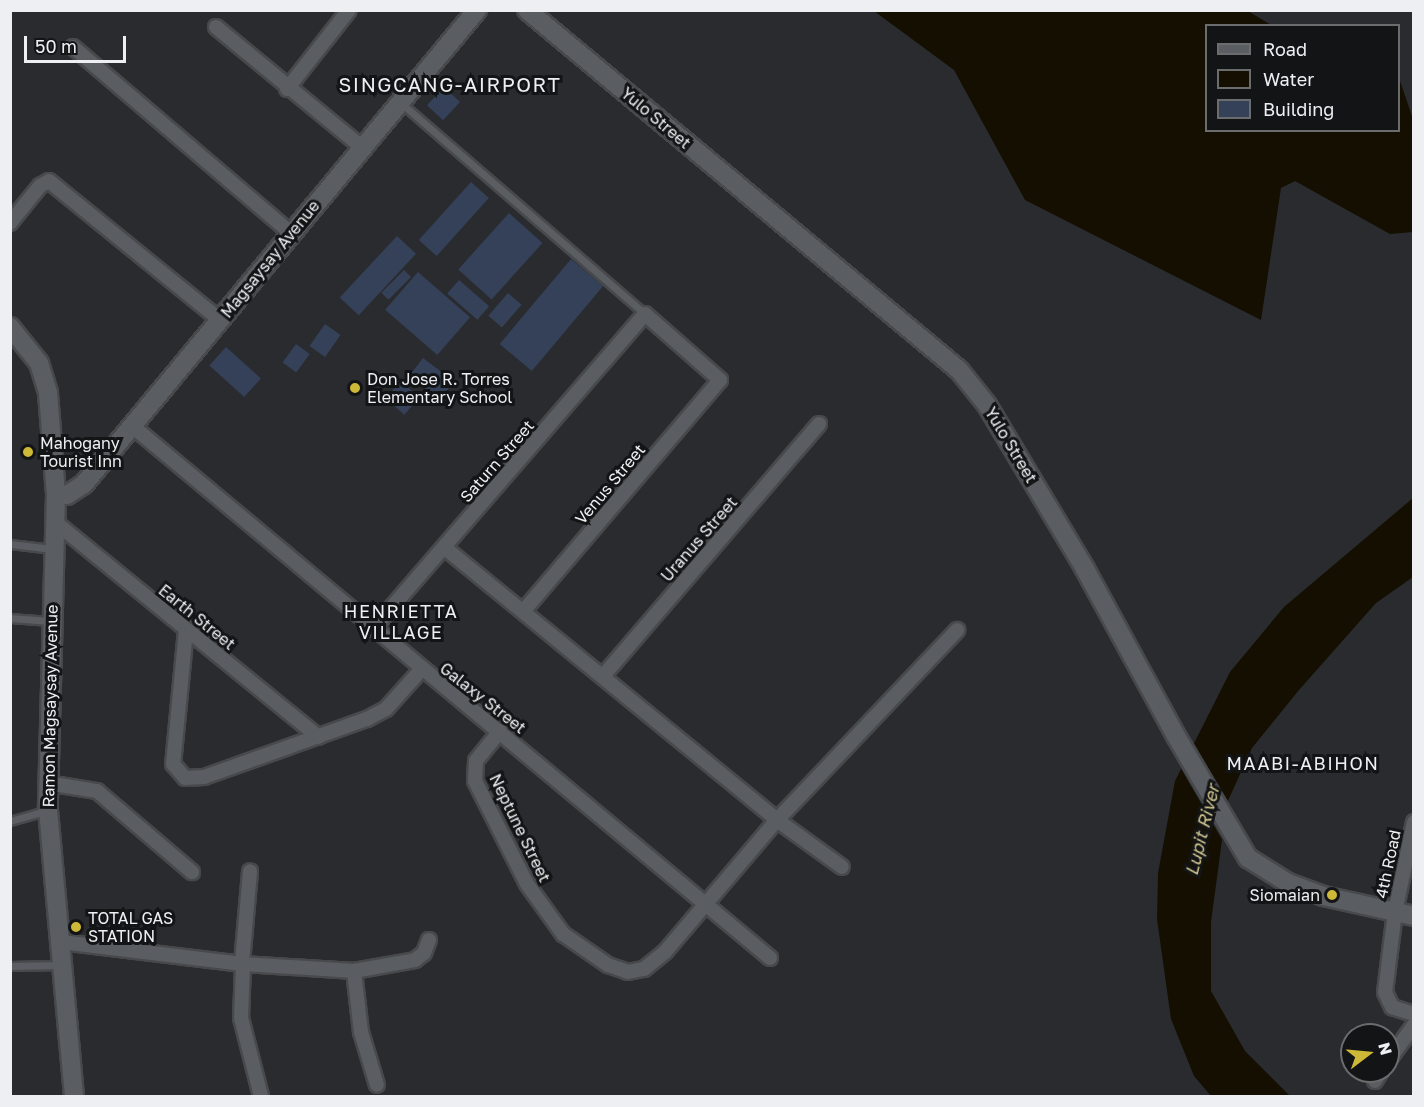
<!DOCTYPE html>
<html>
<head>
<meta charset="utf-8">
<style>
  body { margin:0 }
  #map { position:relative; width:1424px; height:1107px; overflow:hidden; background:#292b2f; font-family:"Golos Text",sans-serif }
  div>[style] { position:absolute }
  [style*='--x'] { left:calc(var(--x)*1px); top:calc(var(--y)*1px); width:calc(var(--w)*1px); rotate:calc(var(--a)*1deg) }
  .water>* { inset:0; background:#140f00 }
  .pier>* { inset:0; background:#292b2f }
  .building>* { inset:0; background:#344158; transform-origin:0 0 }
  .roads { filter:drop-shadow(2px 0 #47494c) drop-shadow(-2px 0 #47494c) drop-shadow(0 2px #47494c) drop-shadow(0 -2px #47494c) }
  .service>* { height:7px; margin:-3.5px; padding:0 3.5px; transform-origin:3.5px; border-radius:3.5px; background:#5a5d61 }
  .minor>* { height:14px; margin:-7px; padding:0 7px; transform-origin:7px; border-radius:7px; background:#5a5d61 }
  .tertiary>* { height:18px; margin:-9px; padding:0 9px; transform-origin:9px; border-radius:9px; background:#5a5d61 }
  .dots>* { width:16px; height:16px; translate:-50% -50%; box-sizing:border-box; border:3px solid #131415; border-radius:50% }
  span { translate:-50% -50%; white-space:nowrap; text-align:center; line-height:1.15; -webkit-text-stroke:6px #131415; paint-order:stroke }
  .street-label { font-size:16px; color:#edeff2 }
  .poi-label { font-size:16px; color:#edeff2 }
  .left { translate:0 -50%; text-align:left }
  .right { translate:-100% -50%; text-align:right }
  .neighbourhood-label { font-size:18px; color:#edeff2; letter-spacing:1.5px }
  .water-label { font-size:18px; color:#cfc58f; font-style:italic }
  .quarter-label { font-size:20px; color:#edeff2; letter-spacing:1.5px }
  .frame { position:absolute; inset:0; border:12px solid #edeff2; pointer-events:none }
  .legend { position:absolute; left:1205px; top:24px; width:195px; height:108px; box-sizing:border-box; background:#131415; border:2px solid #6a6c6d; margin:0; padding:8px 10px; list-style:none; font-size:18px; color:#edeff2 }
  .legend li { display:flex; align-items:center; gap:12px; height:30px }
  .legend b { width:30px; border:2px solid #6a6c6d }
  .north { position:absolute; left:1340px; top:1023px; width:60px; height:60px; box-sizing:border-box; background:#131415; border:2px solid #6a6c6d; border-radius:50%; rotate:74deg; font-size:16px; font-weight:700; line-height:24px; text-align:center; color:#edeff2 }
  .north::after { content:''; display:block; margin:auto; width:21px; height:27px; background:#ceb837; clip-path:polygon(50% 0,100% 100%,50% 72%,0 100%) }
  .scale { position:absolute; left:24px; top:36px; width:102px; height:27px; box-sizing:border-box; border:3px solid #edeff2; border-top:0; padding-left:8px; font-size:18px; line-height:21px; white-space:nowrap; color:#edeff2; -webkit-text-stroke:4px #131415; paint-order:stroke }
</style>
</head>
<body>
<div id="map">
  <div class="water">
    <div style="clip-path:polygon(874px 11px,1248px 11px,1271px 25px,1206px 26px,1206px 130px,1398px 130px,1399px 78px,1413px 119px,1413px 232px,1390px 234px,1295px 181px,1281px 188px,1261px 320px,1025px 200px,954px 70px)"></div>
    <div style="clip-path:polygon(1413px 498px,1413px 577px,1376px 603px,1299px 690px,1252px 748px,1227px 803px,1211px 922px,1211px 991px,1245px 1051px,1290px 1096px,1211px 1096px,1194px 1076px,1171px 1019px,1157px 919px,1158px 873px,1175px 781px,1230px 672px,1284px 607px)"></div>
  </div>
  <div class="pier">
    <div style="clip-path:polygon(1189px 744px,1229px 812px,1225px 845px,1179px 765px)"></div>
  </div>
  <div class="building">
    <div style="left:444px;top:87px;width:22px;height:25px;rotate:43deg"></div>
    <div style="left:471px;top:182px;width:24px;height:78px;rotate:42deg"></div>
    <div style="left:509px;top:213px;width:45px;height:76px;rotate:42deg"></div>
    <div style="left:397px;top:236px;width:26px;height:84px;rotate:43deg"></div>
    <div style="left:571px;top:259px;width:42px;height:111px;rotate:40deg"></div>
    <div style="left:404px;top:270px;width:10px;height:32px;rotate:45deg"></div>
    <div style="left:418px;top:272px;width:69px;height:50px;rotate:41deg"></div>
    <div style="left:459px;top:280px;width:40px;height:18px;rotate:41deg"></div>
    <div style="left:508px;top:293px;width:18px;height:30px;rotate:41deg"></div>
    <div style="left:325px;top:324px;width:19px;height:27px;rotate:35deg"></div>
    <div style="left:296px;top:344px;width:17px;height:23px;rotate:36deg"></div>
    <div style="left:226px;top:347px;width:47px;height:25px;rotate:42deg"></div>
    <div style="left:423px;top:358px;width:39px;height:23px;rotate:37deg"></div>
    <div style="left:401px;top:381px;width:25px;height:23px;rotate:42deg"></div>
  </div>
  <div class="roads">
    <div class="service">
      <div style="--x:402;--y:104;--w:321;--a:40.8"></div>
      <div style="--x:10;--y:544;--w:43;--a:6.6"></div>
      <div style="--x:10;--y:618;--w:40;--a:4.3"></div>
      <div style="--x:10;--y:821;--w:37;--a:-16"></div>
      <div style="--x:10;--y:966;--w:50;--a:-1.1"></div>
    </div>
    <div class="minor">
      <div style="--x:216;--y:27;--w:190;--a:39.5"></div>
      <div style="--x:73;--y:47;--w:287;--a:40.5"></div>
      <div style="--x:287;--y:89;--w:100;--a:-51.9"></div>
      <div style="--x:10;--y:223;--w:48;--a:-51"></div>
      <div style="--x:40;--y:186;--w:10;--a:-29"></div>
      <div style="--x:49;--y:181;--w:220;--a:39.1"></div>
      <div style="--x:131;--y:425;--w:832;--a:39.83"></div>
      <div style="--x:55;--y:522;--w:340;--a:39.2"></div>
      <div style="--x:445;--y:548;--w:429;--a:39.3"></div>
      <div style="--x:777;--y:820;--w:80;--a:35.9"></div>
      <div style="--x:373;--y:629;--w:416;--a:-49.2"></div>
      <div style="--x:645;--y:314;--w:100;--a:41.3"></div>
      <div style="--x:720;--y:380;--w:302;--a:130.4"></div>
      <div style="--x:186;--y:630;--w:135;--a:95.5"></div>
      <div style="--x:173;--y:764;--w:18;--a:49"></div>
      <div style="--x:185;--y:778;--w:19;--a:-3"></div>
      <div style="--x:204;--y:777;--w:173;--a:-19.6"></div>
      <div style="--x:367;--y:719;--w:21;--a:-28"></div>
      <div style="--x:386;--y:709;--w:52;--a:-48.1"></div>
      <div style="--x:603;--y:676;--w:332;--a:-49.4"></div>
      <div style="--x:500;--y:731;--w:38;--a:129"></div>
      <div style="--x:476;--y:761;--w:20;--a:93"></div>
      <div style="--x:475;--y:781;--w:115;--a:63.2"></div>
      <div style="--x:527;--y:884;--w:62;--a:54.2"></div>
      <div style="--x:563;--y:934;--w:55;--a:34.6"></div>
      <div style="--x:608;--y:965;--w:21;--a:19"></div>
      <div style="--x:628;--y:972;--w:16;--a:-11"></div>
      <div style="--x:644;--y:969;--w:27;--a:-39"></div>
      <div style="--x:665;--y:952;--w:173;--a:-49.7"></div>
      <div style="--x:777;--y:820;--w:262;--a:-46.5"></div>
      <div style="--x:47;--y:783;--w:51;--a:9.1"></div>
      <div style="--x:97;--y:791;--w:125;--a:40.5"></div>
      <div style="--x:1414;--y:822;--w:92;--a:101.9"></div>
      <div style="--x:1395;--y:912;--w:81;--a:97.1"></div>
      <div style="--x:1385;--y:992;--w:17;--a:65"></div>
      <div style="--x:1392;--y:1007;--w:23;--a:18"></div>
      <div style="--x:61;--y:942;--w:183;--a:6.9"></div>
      <div style="--x:243;--y:964;--w:111;--a:3.6"></div>
      <div style="--x:354;--y:971;--w:61;--a:83.5"></div>
      <div style="--x:361;--y:1032;--w:55;--a:73.2"></div>
      <div style="--x:242;--y:963;--w:92;--a:-85"></div>
      <div style="--x:243;--y:964;--w:54;--a:92.1"></div>
      <div style="--x:241;--y:1018;--w:81;--a:75.6"></div>
      <div style="--x:354;--y:971;--w:62;--a:-10.2"></div>
      <div style="--x:415;--y:960;--w:11;--a:-38"></div>
      <div style="--x:424;--y:953;--w:14;--a:-69"></div>
      <div style="--x:1388;--y:1061;--w:44;--a:-54.2"></div>
      <div style="--x:1375;--y:1081;--w:12;--a:-59"></div>
    </div>
    <div class="tertiary">
      <div style="--x:527;--y:10;--w:562;--a:39.81"></div>
      <div style="--x:959;--y:370;--w:45;--a:51.3"></div>
      <div style="--x:987;--y:405;--w:191;--a:59.1"></div>
      <div style="--x:1085;--y:569;--w:190;--a:61.4"></div>
      <div style="--x:1176;--y:736;--w:142;--a:59.5"></div>
      <div style="--x:1248;--y:858;--w:47;--a:32"></div>
      <div style="--x:1288;--y:883;--w:37;--a:20"></div>
      <div style="--x:1323;--y:896;--w:93;--a:12.4"></div>
      <div style="--x:10;--y:327;--w:46;--a:51.1"></div>
      <div style="--x:39;--y:363;--w:31;--a:73"></div>
      <div style="--x:48;--y:393;--w:102;--a:85.5"></div>
      <div style="--x:56;--y:495;--w:315;--a:91.5"></div>
      <div style="--x:48;--y:810;--w:287;--a:84.8"></div>
      <div style="--x:56;--y:495;--w:11;--a:0"></div>
      <div style="--x:67;--y:495;--w:20;--a:-33"></div>
      <div style="--x:84;--y:484;--w:616;--a:-50.34"></div>
    </div>
  </div>
  <div class="dots">
    <div style="left:355px;top:388px;background:#ceb837"></div>
    <div style="left:28px;top:452px;background:#ceb837"></div>
    <div style="left:1332px;top:895px;background:#ceb837"></div>
    <div style="left:76px;top:927px;background:#ceb837"></div>
  </div>
  <div class="street-label">
    <span style="left:656px;top:118px;rotate:40deg">Yulo Street</span>
    <span style="left:270px;top:259px;rotate:-51deg">Magsaysay Avenue</span>
    <span style="left:1011px;top:445px;rotate:59deg">Yulo Street</span>
    <span style="left:497px;top:461px;rotate:-49deg">Saturn Street</span>
    <span style="left:610px;top:484px;rotate:-50deg">Venus Street</span>
    <span style="left:699px;top:539px;rotate:-49deg">Uranus Street</span>
    <span style="left:197px;top:617px;rotate:39deg">Earth Street</span>
    <span style="left:483px;top:698px;rotate:38deg">Galaxy Street</span>
    <span style="left:50px;top:706px;rotate:-89deg">Ramon Magsaysay Avenue</span>
    <span style="left:520px;top:828px;rotate:64deg">Neptune Street</span>
    <span style="left:1388px;top:864px;rotate:-78deg">4th Road</span>
  </div>
  <div class="poi-label">
    <span class="left" style="left:367px;top:388px">Don Jose R. Torres<br>Elementary School</span>
    <span class="left" style="left:40px;top:452px">Mahogany<br>Tourist Inn</span>
    <span class="right" style="left:1320px;top:895px">Siomaian</span>
    <span class="left" style="left:88px;top:927px">TOTAL GAS<br>STATION</span>
  </div>
  <div class="neighbourhood-label">
    <span style="left:401px;top:622px">HENRIETTA<br>VILLAGE</span>
    <span style="left:1303px;top:763px">MAABI-ABIHON</span>
  </div>
  <div class="water-label">
    <span style="left:1202px;top:830px;rotate:-76deg">Lupit River</span>
  </div>
  <div class="quarter-label">
    <span style="left:450px;top:84px">SINGCANG-AIRPORT</span>
  </div>
  <div class="frame"></div>
  <ul class="legend">
  <li><b style="height:8px;background:#5a5d61"></b>Road</li>
  <li><b style="height:16px;background:#140f00"></b>Water</li>
  <li><b style="height:16px;background:#344158"></b>Building</li>
  </ul>
  <div class="north">N</div>
  <div class="scale">50 m</div>
</div>
</body>
</html>
